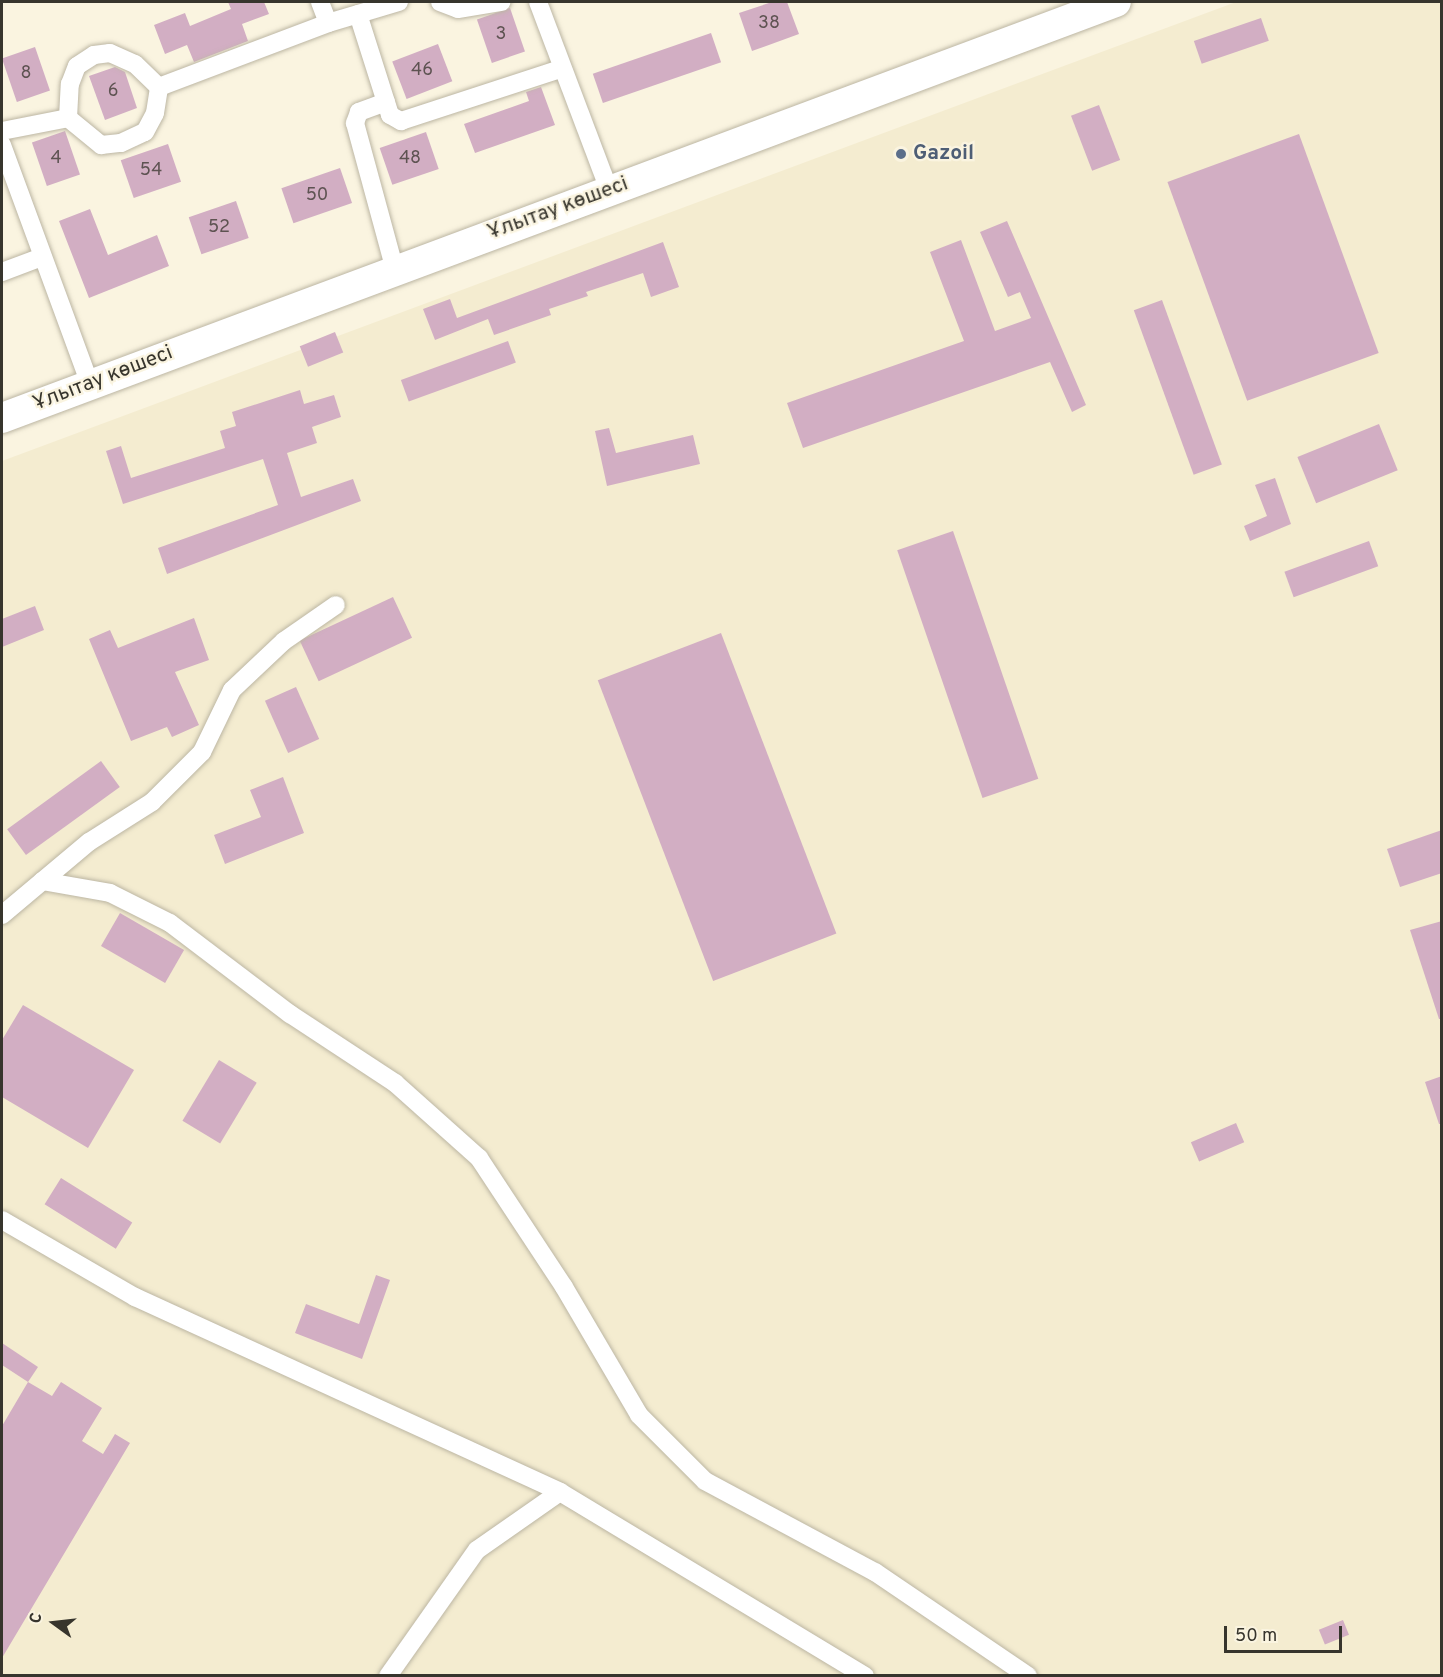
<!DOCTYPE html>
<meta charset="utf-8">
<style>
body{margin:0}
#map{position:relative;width:1443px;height:1677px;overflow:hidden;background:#faf4e0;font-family:Overpass,sans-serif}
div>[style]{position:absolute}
.built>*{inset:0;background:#f4ecd0}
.building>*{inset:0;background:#d2aec3;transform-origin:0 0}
.roads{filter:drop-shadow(0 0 2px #bcb6a3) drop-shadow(0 0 2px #bcb6a3)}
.minor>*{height:18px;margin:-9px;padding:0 9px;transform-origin:9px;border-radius:9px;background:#fff}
.primary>*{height:30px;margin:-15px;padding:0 15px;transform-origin:15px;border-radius:15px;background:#fff}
.dots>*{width:16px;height:16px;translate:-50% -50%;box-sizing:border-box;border:3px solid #faf4e0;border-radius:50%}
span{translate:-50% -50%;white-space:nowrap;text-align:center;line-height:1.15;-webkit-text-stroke:4.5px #faf4e0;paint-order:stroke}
.number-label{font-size:18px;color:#5e5352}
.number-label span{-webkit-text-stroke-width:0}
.service-label{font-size:21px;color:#4e5e75;font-weight:700}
.left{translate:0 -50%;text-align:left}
.street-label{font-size:21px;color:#37352d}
.frame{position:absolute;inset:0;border:3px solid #37352d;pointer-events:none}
.north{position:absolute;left:24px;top:1593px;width:60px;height:60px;-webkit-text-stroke:4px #faf4e0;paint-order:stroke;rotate:285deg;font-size:16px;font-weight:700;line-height:24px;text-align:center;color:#37352d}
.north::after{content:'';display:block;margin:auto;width:21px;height:27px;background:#37352d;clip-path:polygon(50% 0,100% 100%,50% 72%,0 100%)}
.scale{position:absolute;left:1224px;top:1626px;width:118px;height:27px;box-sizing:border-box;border:3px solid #37352d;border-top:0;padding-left:8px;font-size:18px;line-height:21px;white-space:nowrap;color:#37352d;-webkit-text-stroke:4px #faf4e0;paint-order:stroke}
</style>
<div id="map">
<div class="built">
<i style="clip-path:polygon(1236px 2px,1441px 2px,1441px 1675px,2px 1676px,2px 461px)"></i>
</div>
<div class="building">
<i style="clip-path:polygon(228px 2px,264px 2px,269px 14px,242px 24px,248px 41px,194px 62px,187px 45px,165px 54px,154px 25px,185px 13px,190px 26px,231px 9px)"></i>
<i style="clip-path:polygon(772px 2px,787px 2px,799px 34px,752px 51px,739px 13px)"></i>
<i style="left:510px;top:8px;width:46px;height:35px;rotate:71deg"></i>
<i style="left:1261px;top:18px;width:24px;height:71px;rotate:71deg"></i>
<i style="left:711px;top:33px;width:31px;height:125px;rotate:71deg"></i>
<i style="left:438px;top:44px;width:40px;height:49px;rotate:69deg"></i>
<i style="left:35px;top:47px;width:46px;height:35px;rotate:71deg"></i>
<i style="clip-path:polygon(115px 67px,125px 72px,137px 108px,105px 120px,89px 76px)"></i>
<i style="clip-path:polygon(541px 87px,555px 125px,475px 153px,464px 124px,529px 101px,526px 92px)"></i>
<i style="left:1099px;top:105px;width:59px;height:30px;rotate:69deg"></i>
<i style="left:65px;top:131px;width:46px;height:35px;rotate:71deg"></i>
<i style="left:426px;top:132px;width:39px;height:49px;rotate:71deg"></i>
<i style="left:1299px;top:134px;width:233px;height:140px;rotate:70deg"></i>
<i style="left:168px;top:144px;width:40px;height:50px;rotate:71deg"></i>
<i style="left:340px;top:168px;width:37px;height:62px;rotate:71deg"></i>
<i style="left:236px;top:201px;width:39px;height:50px;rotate:71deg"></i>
<i style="clip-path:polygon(90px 209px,108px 255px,157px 235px,169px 266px,89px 298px,59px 221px)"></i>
<i style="clip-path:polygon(1007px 221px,1086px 405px,1072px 412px,1050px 362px,803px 448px,787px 403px,964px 341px,930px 252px,961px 240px,995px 331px,1031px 318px,1020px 292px,1008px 297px,980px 232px)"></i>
<i style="clip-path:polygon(663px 242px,679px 287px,651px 297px,643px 273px,586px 292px,588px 296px,549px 309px,551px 315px,494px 335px,488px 319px,435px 340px,423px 309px,450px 299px,457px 318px)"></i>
<i style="left:1162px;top:300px;width:175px;height:30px;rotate:70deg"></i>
<i style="left:335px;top:332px;width:22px;height:38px;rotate:68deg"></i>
<i style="left:508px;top:341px;width:23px;height:114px;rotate:70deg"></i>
<i style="clip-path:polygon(300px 390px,304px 404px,334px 395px,341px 417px,312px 427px,317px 443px,287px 453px,301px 497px,353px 479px,361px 501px,167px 574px,158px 548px,278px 505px,263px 459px,123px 504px,106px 451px,121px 446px,131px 478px,225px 448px,220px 431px,236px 426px,232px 412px)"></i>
<i style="left:1379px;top:424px;width:50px;height:88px;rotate:68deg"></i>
<i style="clip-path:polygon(609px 428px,616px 453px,693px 435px,700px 464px,607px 486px,595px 431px)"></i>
<i style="clip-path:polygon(1275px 478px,1291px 524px,1250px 541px,1244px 526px,1267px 516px,1255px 485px)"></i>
<i style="left:953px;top:531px;width:262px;height:59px;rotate:71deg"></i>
<i style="left:1369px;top:541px;width:27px;height:90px;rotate:70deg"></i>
<i style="left:393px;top:597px;width:45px;height:103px;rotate:65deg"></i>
<i style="clip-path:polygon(35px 606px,44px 630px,2px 647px,2px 619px)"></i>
<i style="clip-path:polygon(194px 618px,209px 660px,175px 672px,199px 725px,172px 737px,167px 727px,131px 741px,89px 639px,110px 630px,118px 648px)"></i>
<i style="left:721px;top:633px;width:322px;height:132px;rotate:69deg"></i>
<i style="left:296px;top:687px;width:57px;height:34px;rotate:66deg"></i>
<i style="left:101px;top:761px;width:32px;height:116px;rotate:54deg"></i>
<i style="clip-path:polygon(283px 777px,304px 833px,225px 864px,214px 835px,261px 817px,250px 790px)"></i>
<i style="clip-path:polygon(1442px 830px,1442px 873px,1400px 887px,1387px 849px)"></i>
<i style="left:120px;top:913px;width:74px;height:38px;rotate:30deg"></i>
<i style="clip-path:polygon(1442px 921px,1442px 1019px,1439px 1019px,1410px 930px)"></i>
<i style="clip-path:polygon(23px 1005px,134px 1070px,88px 1148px,2px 1097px,2px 1040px)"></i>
<i style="left:219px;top:1060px;width:44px;height:71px;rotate:31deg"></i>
<i style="clip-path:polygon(1442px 1076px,1442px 1124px,1439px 1124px,1425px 1082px)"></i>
<i style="left:1236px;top:1123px;width:21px;height:49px;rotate:67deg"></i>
<i style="left:61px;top:1178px;width:84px;height:31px;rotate:32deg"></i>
<i style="clip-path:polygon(376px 1275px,390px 1280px,362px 1359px,295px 1333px,306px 1304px,359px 1324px)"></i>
<i style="clip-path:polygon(2px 1343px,38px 1367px,28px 1382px,2px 1365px)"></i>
<i style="clip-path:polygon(28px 1382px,52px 1396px,61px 1382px,102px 1408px,82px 1441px,103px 1454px,115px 1434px,130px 1443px,2px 1658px,2px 1426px)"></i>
<i style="left:1343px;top:1620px;width:16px;height:26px;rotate:68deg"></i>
</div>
<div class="roads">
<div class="minor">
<i style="left:320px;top:2px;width:22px;rotate:69deg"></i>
<i style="left:440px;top:2px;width:19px;rotate:21deg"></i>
<i style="left:458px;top:9px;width:44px;rotate:-9.2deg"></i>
<i style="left:538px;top:2px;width:201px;rotate:69.3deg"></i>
<i style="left:358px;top:14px;width:106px;rotate:72.4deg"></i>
<i style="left:390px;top:115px;width:13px;rotate:29deg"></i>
<i style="left:401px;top:121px;width:170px;rotate:-18.1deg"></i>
<i style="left:386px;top:102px;width:29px;rotate:160deg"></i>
<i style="left:359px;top:112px;width:12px;rotate:110deg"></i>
<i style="left:355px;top:123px;width:152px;rotate:74.8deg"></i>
<i style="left:68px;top:118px;width:34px;rotate:-87deg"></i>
<i style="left:70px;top:84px;width:19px;rotate:-69deg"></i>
<i style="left:77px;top:66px;width:20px;rotate:-33deg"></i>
<i style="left:94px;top:55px;width:16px;rotate:-7deg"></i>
<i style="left:110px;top:53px;width:27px;rotate:24deg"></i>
<i style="left:135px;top:64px;width:33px;rotate:44deg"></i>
<i style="left:2px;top:131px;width:67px;rotate:-11.1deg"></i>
<i style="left:68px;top:118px;width:43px;rotate:39.3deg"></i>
<i style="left:101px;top:145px;width:20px;rotate:-6deg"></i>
<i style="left:121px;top:143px;width:26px;rotate:-25deg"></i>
<i style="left:145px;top:132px;width:21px;rotate:-62deg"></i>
<i style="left:155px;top:113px;width:26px;rotate:-81deg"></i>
<i style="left:159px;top:87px;width:181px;rotate:-20.7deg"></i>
<i style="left:328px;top:23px;width:74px;rotate:-16.5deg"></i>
<i style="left:2px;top:145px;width:255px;rotate:69.8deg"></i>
<i style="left:2px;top:272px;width:43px;rotate:-20.6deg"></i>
<i style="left:42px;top:881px;width:69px;rotate:10deg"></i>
<i style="left:110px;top:893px;width:67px;rotate:26.6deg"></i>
<i style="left:170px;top:923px;width:151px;rotate:37.2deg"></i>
<i style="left:290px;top:1014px;width:126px;rotate:33.3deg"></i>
<i style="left:395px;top:1083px;width:113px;rotate:41.8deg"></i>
<i style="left:479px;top:1158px;width:154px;rotate:56.6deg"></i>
<i style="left:564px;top:1287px;width:148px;rotate:59.6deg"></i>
<i style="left:639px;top:1415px;width:93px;rotate:45deg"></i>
<i style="left:705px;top:1481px;width:193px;rotate:28.2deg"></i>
<i style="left:875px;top:1572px;width:185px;rotate:34.2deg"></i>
<i style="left:2px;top:915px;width:114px;rotate:-40deg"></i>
<i style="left:89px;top:842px;width:75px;rotate:-32.4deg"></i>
<i style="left:152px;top:802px;width:71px;rotate:-45deg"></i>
<i style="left:202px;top:752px;width:69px;rotate:-64.2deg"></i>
<i style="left:232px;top:690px;width:71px;rotate:-43.3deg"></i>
<i style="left:284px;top:641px;width:63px;rotate:-34.7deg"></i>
<i style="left:2px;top:1220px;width:154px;rotate:30.1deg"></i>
<i style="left:135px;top:1297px;width:468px;rotate:24.6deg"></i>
<i style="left:388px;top:1676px;width:154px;rotate:-54.8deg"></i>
<i style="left:477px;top:1550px;width:101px;rotate:-34.9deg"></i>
<i style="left:560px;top:1492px;width:356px;rotate:31.1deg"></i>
</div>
<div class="primary">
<i style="left:2px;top:418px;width:1189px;rotate:-20.48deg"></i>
</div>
</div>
<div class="dots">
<i style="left:901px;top:154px;background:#5c6f8a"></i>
</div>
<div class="number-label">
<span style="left:769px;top:24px">38</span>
<span style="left:501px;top:35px">3</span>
<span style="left:422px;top:71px">46</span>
<span style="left:26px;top:74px">8</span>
<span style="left:113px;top:92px">6</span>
<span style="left:56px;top:159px">4</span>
<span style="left:410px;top:159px">48</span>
<span style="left:151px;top:171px">54</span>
<span style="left:317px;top:196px">50</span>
<span style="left:219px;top:228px">52</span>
</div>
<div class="service-label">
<span class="left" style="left:913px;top:154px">Gazoil</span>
</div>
<div class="street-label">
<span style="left:558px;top:209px;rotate:-20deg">Ұлытау көшесі</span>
<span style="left:103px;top:379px;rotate:-21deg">Ұлытау көшесі</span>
</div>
<div class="frame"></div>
<div class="north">С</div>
<div class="scale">50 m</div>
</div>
